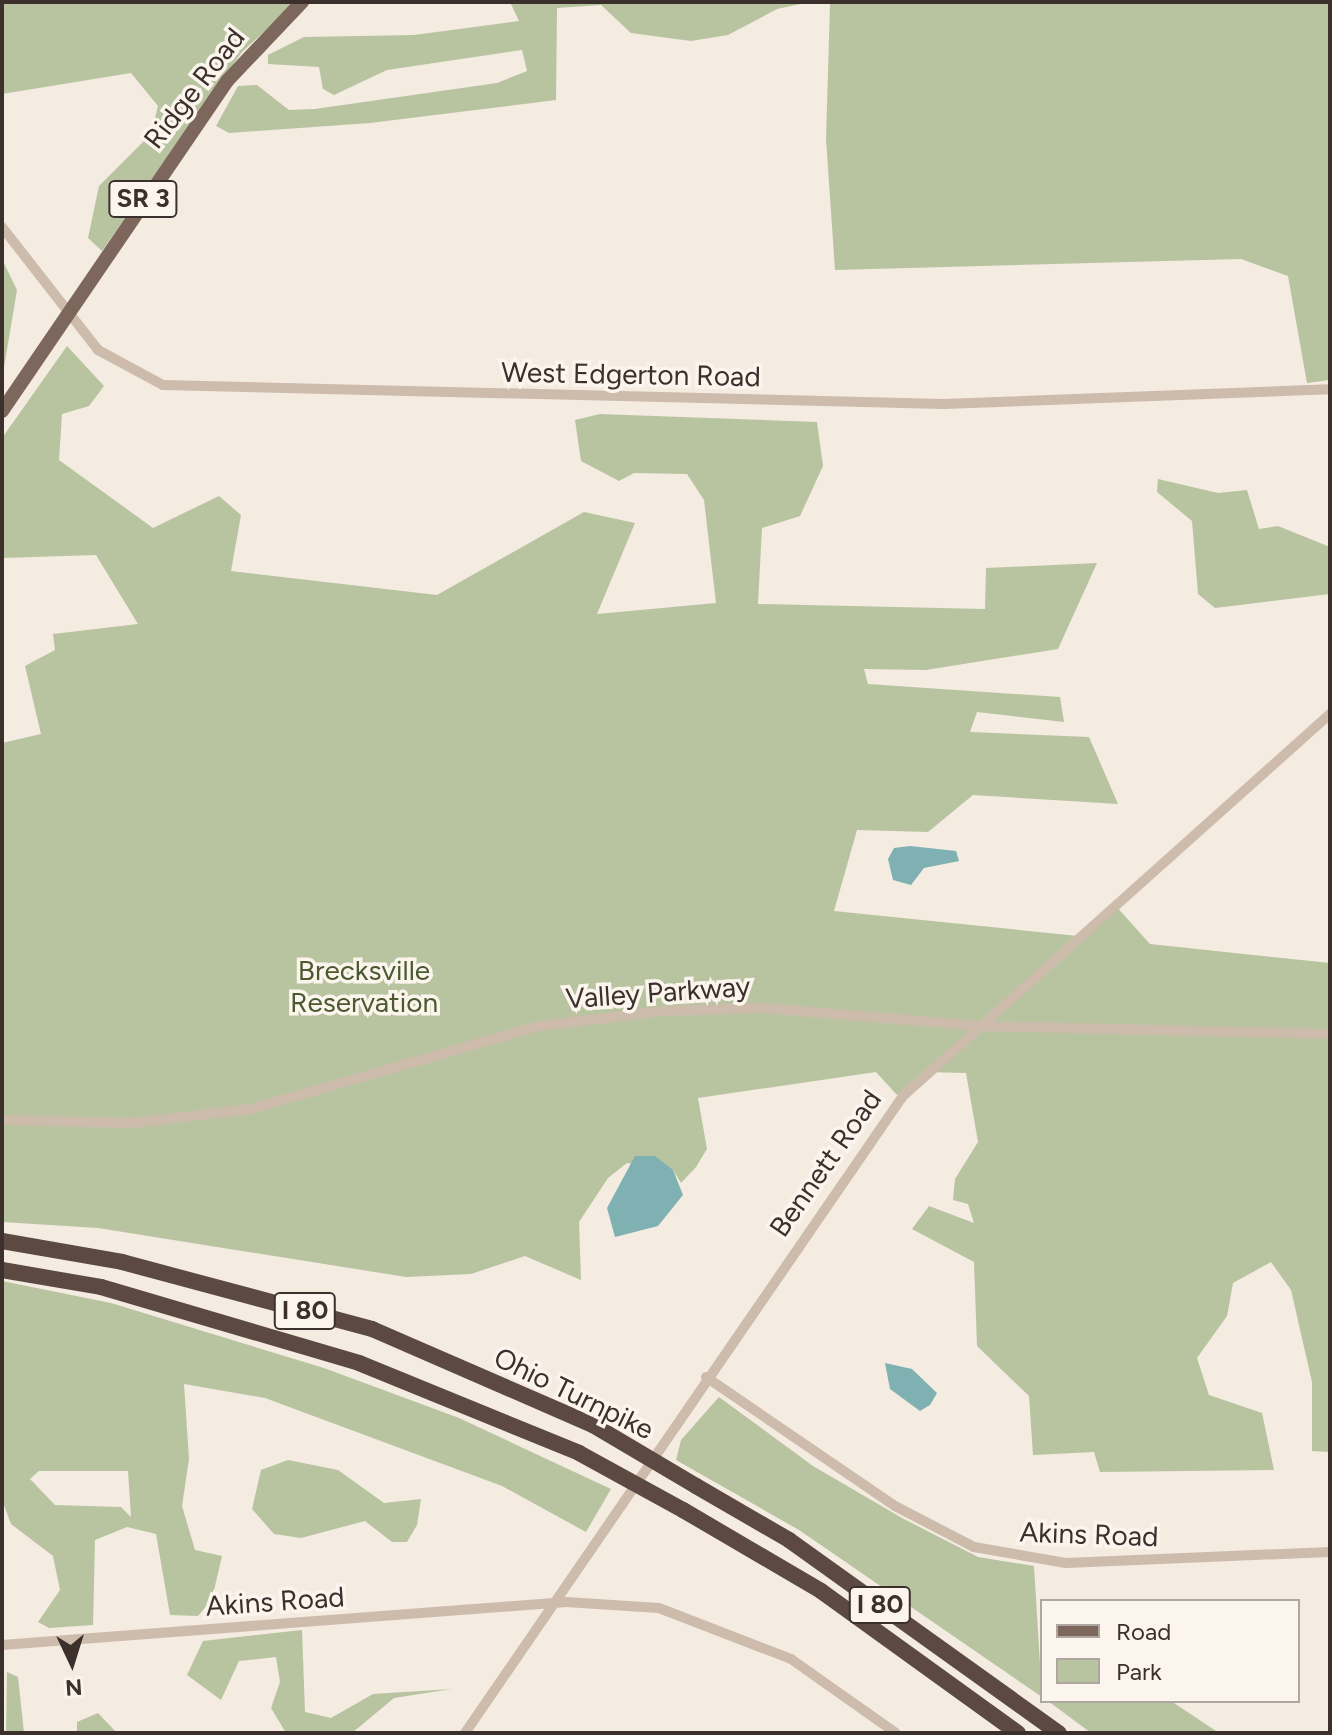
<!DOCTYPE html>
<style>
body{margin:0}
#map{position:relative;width:1332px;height:1735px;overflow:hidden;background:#f4ebe1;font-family:Figtree,sans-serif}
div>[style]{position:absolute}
.green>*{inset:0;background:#b8c4a0}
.water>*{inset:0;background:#7fb0b2}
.minor>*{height:10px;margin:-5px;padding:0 5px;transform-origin:5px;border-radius:5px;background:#cdbbac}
.major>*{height:14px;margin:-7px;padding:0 7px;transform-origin:7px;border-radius:7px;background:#7d675c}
.highway>*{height:16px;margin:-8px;padding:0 8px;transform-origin:8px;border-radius:8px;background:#5c4a42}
.highway-bridge>*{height:16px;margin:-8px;padding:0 8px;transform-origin:8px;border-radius:8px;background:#5c4a42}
span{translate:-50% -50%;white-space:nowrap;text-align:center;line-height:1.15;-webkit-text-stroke:7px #fbf5ee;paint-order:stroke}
.shield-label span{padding:2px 6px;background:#fbf5ee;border:2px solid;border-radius:6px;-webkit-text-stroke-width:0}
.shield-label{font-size:26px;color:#3b302b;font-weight:700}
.street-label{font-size:28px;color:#3b302b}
.park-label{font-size:28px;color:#4a5a2e}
.frame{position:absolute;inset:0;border:4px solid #3b302b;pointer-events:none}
.legend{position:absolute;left:1040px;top:1599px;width:260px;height:104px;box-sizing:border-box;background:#fbf5ee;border:2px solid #aea6a0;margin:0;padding:10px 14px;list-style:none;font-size:24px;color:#3b302b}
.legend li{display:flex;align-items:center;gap:16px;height:40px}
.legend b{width:40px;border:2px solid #aea6a0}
.north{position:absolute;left:32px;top:1623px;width:80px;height:80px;-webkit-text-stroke:6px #fbf5ee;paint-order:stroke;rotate:176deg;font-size:22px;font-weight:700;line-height:32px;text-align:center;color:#3b302b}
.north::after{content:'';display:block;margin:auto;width:28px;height:36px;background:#3b302b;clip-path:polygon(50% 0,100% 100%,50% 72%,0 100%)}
</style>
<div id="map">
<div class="green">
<i style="clip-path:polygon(2px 2px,296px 2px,242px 52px,102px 251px,88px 238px,99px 186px,151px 134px,158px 106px,131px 73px,2px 94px)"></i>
<i style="clip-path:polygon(510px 2px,810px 2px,777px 9px,728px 35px,691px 41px,631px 33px,601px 5px,557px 8px,556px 100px,370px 123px,229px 133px,216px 126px,238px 86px,257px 85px,289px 110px,315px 109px,497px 83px,527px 71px,522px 50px,387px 70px,334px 95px,323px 89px,319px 67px,268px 64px,268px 55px,304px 37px,414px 35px,519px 21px)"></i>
<i style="clip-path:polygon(822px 2px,1330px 2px,1330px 380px,1307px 383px,1288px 276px,1241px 259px,835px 270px,826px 139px,830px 4px)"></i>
<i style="clip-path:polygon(2px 259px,17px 290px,2px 379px)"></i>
<i style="clip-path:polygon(67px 346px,104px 386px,89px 406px,62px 414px,59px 460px,153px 528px,219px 496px,241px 515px,231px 571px,437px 595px,584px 512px,635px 523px,597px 614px,716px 603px,704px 500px,687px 474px,634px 473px,619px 481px,581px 461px,575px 420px,600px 414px,817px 422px,823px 466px,800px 516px,762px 528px,758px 604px,985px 609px,986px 568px,1097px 563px,1058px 649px,926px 670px,864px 669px,868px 684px,1060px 697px,1064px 722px,977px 712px,970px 732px,1089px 737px,1118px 804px,973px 795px,928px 832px,857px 830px,834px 911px,1078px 936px,1114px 904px,1150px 944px,1330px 963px,1330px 1452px,1312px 1451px,1312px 1382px,1291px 1290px,1271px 1262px,1233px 1283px,1227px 1316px,1197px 1358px,1209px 1395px,1262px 1413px,1274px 1470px,1100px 1472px,1094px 1452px,1033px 1455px,1029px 1396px,977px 1346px,974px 1262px,912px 1229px,929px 1206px,974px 1223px,968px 1204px,953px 1200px,955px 1179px,978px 1142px,966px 1073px,923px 1072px,897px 1095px,876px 1072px,698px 1098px,707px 1149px,696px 1167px,681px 1183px,673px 1170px,627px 1163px,608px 1178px,579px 1222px,581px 1280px,525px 1256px,471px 1274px,406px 1277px,98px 1228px,2px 1222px,2px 743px,41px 734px,25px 666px,55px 650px,53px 634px,138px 624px,96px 555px,2px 558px,2px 438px)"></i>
<i style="clip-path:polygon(1158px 479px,1218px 493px,1247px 490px,1259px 529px,1278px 526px,1330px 547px,1330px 594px,1215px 608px,1198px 594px,1192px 521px,1157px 492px)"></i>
<i style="clip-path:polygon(evenodd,2px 1281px,111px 1303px,324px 1368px,459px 1418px,611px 1489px,586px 1532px,502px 1486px,265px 1398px,184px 1384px,189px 1459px,182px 1506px,195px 1550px,222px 1556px,212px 1599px,198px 1616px,170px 1615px,156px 1534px,127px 1527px,95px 1540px,93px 1625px,49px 1628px,38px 1622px,60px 1590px,53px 1556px,11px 1524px,2px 1500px,2px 1281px,39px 1471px,128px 1471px,131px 1517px,121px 1507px,55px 1505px,30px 1479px,39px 1471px)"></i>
<i style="clip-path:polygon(719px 1397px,813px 1466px,902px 1518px,978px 1557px,1034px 1566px,1042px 1697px,799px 1530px,676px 1460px,681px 1440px)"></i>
<i style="clip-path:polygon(288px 1460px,338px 1470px,384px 1503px,421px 1499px,417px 1525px,407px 1542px,392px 1542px,365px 1521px,301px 1538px,274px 1534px,252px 1509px,261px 1470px)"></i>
<i style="clip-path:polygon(302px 1630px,305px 1712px,331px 1718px,373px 1694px,452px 1689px,394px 1698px,352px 1733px,286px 1733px,271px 1708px,280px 1682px,276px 1657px,239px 1661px,221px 1700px,187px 1675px,203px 1641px)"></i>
<i style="clip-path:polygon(7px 1672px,18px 1677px,24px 1733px,6px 1733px)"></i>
<i style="clip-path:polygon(1048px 1701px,1171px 1701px,1219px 1733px,1091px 1733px)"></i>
<i style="clip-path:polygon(98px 1713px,117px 1733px,77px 1733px,77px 1722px)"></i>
</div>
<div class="water">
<i style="clip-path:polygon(910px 846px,956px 851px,959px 861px,924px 868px,911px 885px,893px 880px,888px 859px,894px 848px)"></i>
<i style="clip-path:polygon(635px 1156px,655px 1156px,673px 1170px,683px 1195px,658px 1226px,615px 1237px,607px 1208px)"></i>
<i style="clip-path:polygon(885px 1363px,912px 1369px,937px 1393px,930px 1405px,920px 1411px,890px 1389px)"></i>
</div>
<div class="minor">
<i style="left:2px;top:227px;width:156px;rotate:52deg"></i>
<i style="left:98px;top:350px;width:74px;rotate:28.3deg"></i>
<i style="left:163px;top:385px;width:781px;rotate:1.39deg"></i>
<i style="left:944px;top:404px;width:386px;rotate:-2.2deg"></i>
<i style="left:2px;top:1120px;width:130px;rotate:1.3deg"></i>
<i style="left:132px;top:1123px;width:120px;rotate:-6.7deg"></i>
<i style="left:251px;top:1109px;width:300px;rotate:-16.1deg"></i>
<i style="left:539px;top:1026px;width:126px;rotate:-6.8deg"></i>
<i style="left:664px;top:1011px;width:98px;rotate:-1.8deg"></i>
<i style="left:762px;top:1008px;width:218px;rotate:4.7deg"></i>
<i style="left:979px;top:1026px;width:351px;rotate:1.3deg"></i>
<i style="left:706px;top:1377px;width:229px;rotate:34.3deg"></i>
<i style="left:895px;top:1506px;width:89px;rotate:27.4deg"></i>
<i style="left:974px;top:1547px;width:93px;rotate:9.9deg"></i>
<i style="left:1066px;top:1563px;width:264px;rotate:-2.4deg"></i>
<i style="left:2px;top:1645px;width:566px;rotate:-4.36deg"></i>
<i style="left:566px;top:1602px;width:93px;rotate:3.7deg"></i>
<i style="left:659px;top:1608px;width:142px;rotate:21.1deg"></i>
<i style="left:791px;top:1659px;width:128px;rotate:35.2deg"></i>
<i style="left:465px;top:1733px;width:773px;rotate:-55.49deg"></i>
<i style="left:903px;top:1096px;width:573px;rotate:-41.82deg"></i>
</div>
<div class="major">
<i style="left:2px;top:411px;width:399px;rotate:-55.7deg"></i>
<i style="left:227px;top:81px;width:109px;rotate:-46.5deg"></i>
</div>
<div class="highway">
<i style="left:2px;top:1241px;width:122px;rotate:9.9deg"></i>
<i style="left:122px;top:1262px;width:259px;rotate:15deg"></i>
<i style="left:372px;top:1329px;width:241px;rotate:23.5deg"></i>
<i style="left:2px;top:1270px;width:100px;rotate:9.7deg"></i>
<i style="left:101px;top:1287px;width:269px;rotate:16.4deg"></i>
<i style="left:359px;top:1363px;width:238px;rotate:22.2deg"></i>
<i style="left:696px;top:1486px;width:108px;rotate:30.1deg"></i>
<i style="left:789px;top:1540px;width:332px;rotate:35.6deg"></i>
<i style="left:683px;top:1510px;width:160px;rotate:30.4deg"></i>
<i style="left:821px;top:1591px;width:243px;rotate:35.8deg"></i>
</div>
<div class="highway-bridge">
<i style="left:593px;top:1425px;width:120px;rotate:30.6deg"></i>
<i style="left:579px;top:1453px;width:119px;rotate:28.7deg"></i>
</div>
<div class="shield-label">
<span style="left:143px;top:199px">SR 3</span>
<span style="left:305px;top:1311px">I 80</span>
<span style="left:880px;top:1605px">I 80</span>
</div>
<div class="street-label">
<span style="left:194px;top:88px;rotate:-52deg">Ridge Road</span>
<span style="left:631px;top:374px;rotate:1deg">West Edgerton Road</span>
<span style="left:658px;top:992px;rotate:-4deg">Valley Parkway</span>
<span style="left:825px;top:1163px;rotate:-55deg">Bennett Road</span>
<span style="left:574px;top:1393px;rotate:26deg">Ohio Turnpike</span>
<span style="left:1089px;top:1534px;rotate:2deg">Akins Road</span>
<span style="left:275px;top:1601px;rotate:-4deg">Akins Road</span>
</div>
<div class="park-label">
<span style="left:364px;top:986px">Brecksville<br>Reservation</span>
</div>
<div class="frame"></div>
<ul class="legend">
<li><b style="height:10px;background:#7d675c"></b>Road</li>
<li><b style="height:22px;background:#b8c4a0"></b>Park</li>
</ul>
<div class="north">N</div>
</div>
